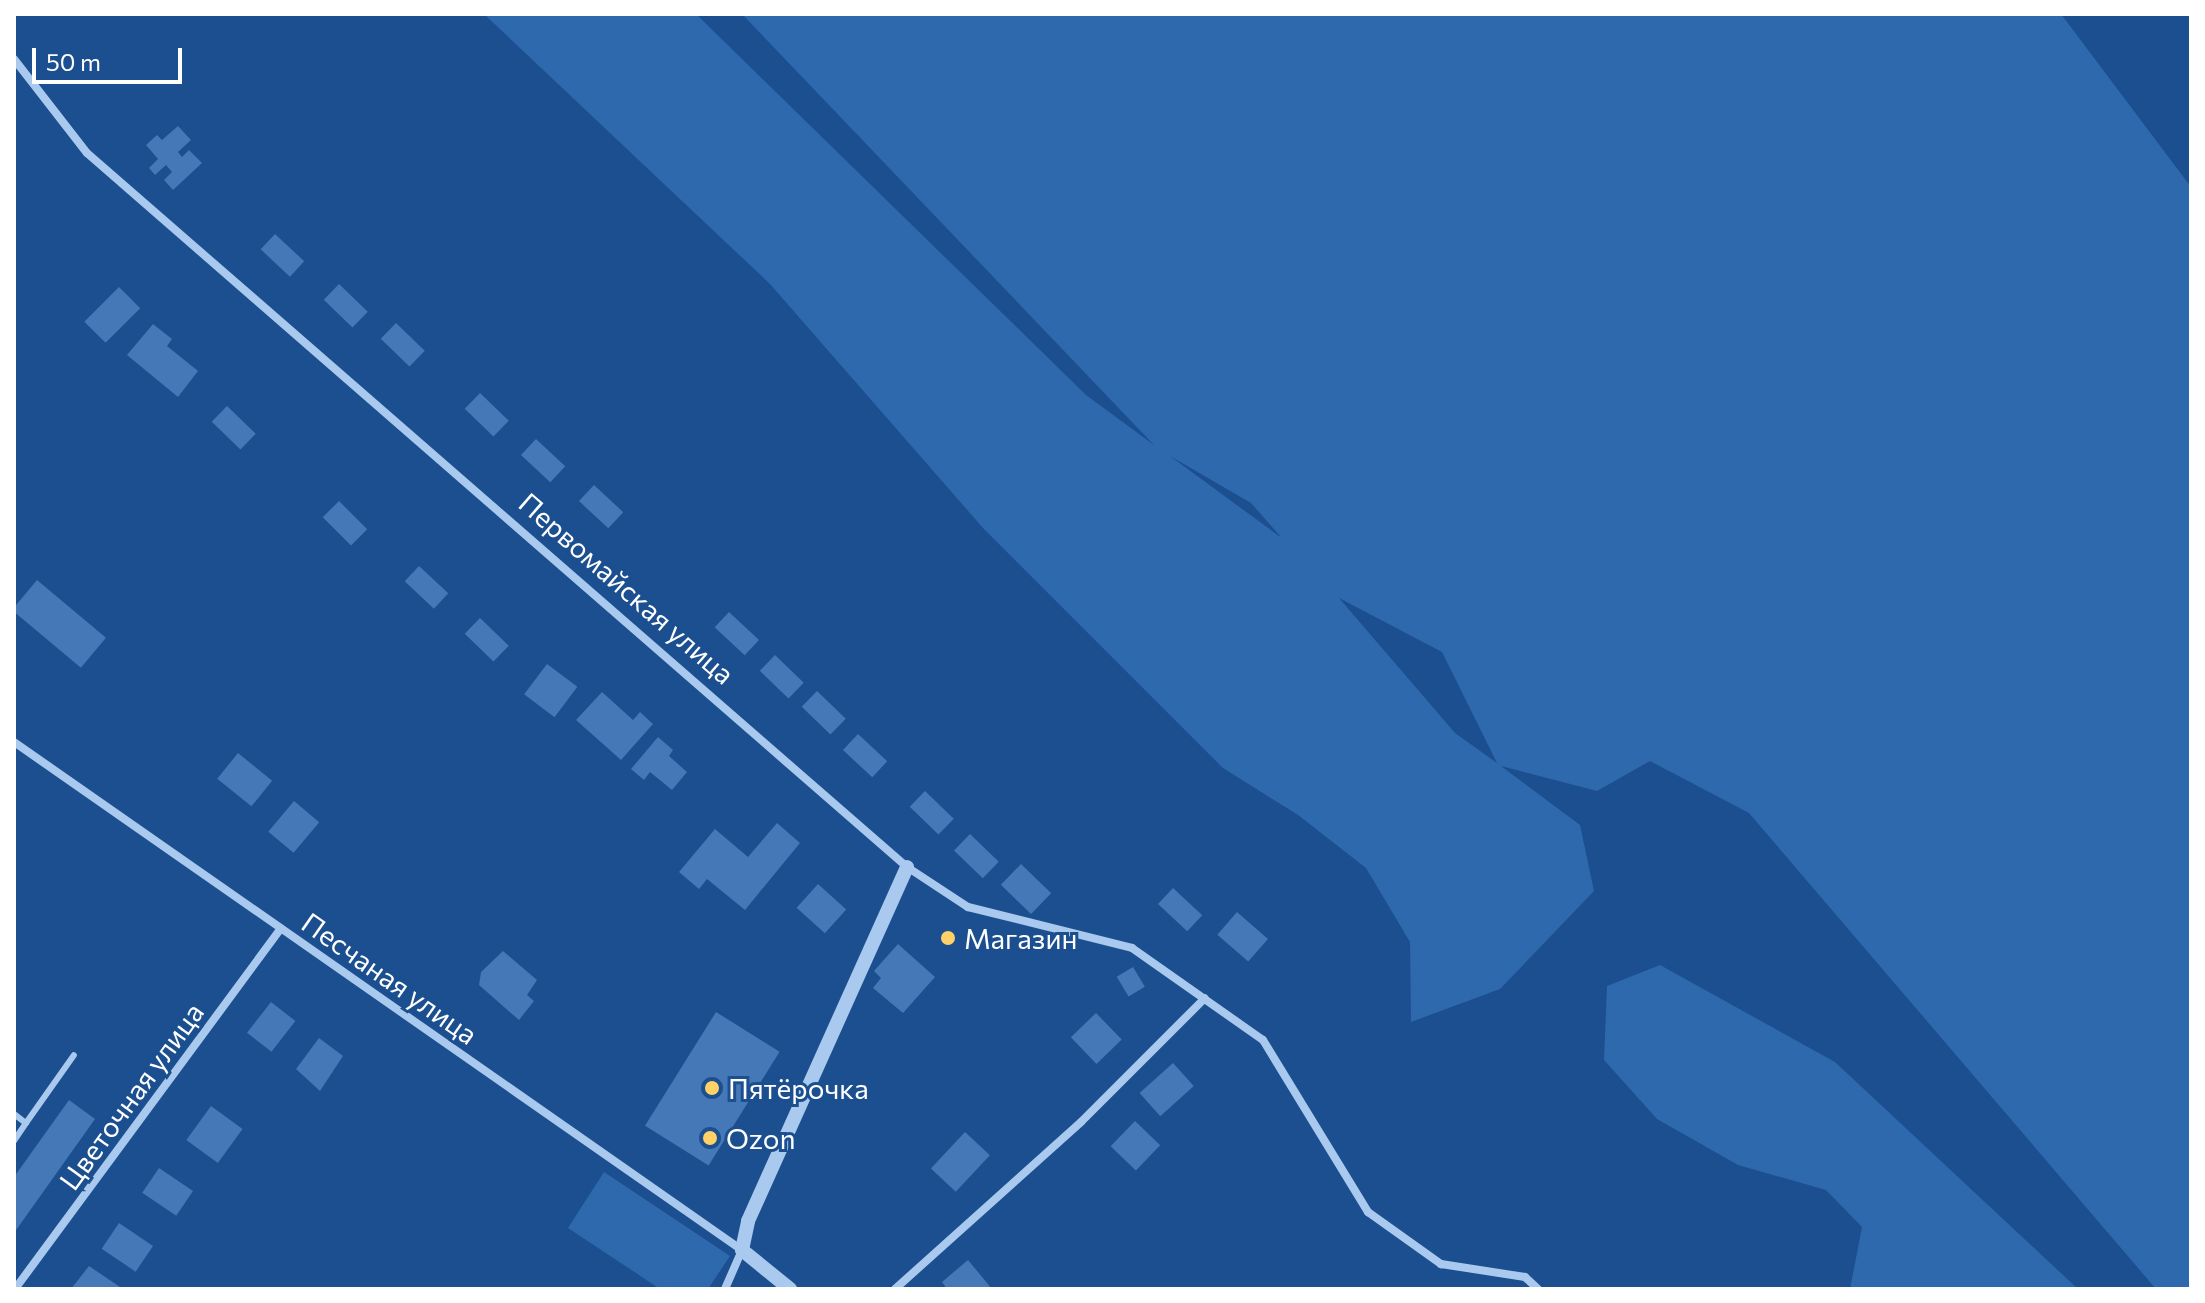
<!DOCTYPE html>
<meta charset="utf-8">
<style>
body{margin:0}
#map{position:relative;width:2205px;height:1303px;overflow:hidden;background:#1b4f8f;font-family:Commissioner,sans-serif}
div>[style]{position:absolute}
.green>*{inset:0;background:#2e69ad}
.building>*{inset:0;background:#4478b7;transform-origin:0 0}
.service>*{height:6px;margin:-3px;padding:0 3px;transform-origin:3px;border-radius:3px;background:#a9c9ee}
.minor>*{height:8px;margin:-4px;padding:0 4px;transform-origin:4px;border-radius:4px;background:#a9c9ee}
.tertiary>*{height:14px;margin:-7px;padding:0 7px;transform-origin:7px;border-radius:7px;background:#a9c9ee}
.dots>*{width:22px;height:22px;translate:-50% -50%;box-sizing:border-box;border:4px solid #1b4f8f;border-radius:50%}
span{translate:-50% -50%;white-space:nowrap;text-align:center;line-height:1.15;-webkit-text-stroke:6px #1b4f8f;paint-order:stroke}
.street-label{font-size:28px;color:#fff}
.poi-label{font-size:28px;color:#fff}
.left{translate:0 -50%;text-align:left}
.frame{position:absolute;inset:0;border:16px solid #fff;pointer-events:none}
.scale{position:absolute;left:32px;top:48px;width:150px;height:36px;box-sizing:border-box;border:4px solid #fff;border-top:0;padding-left:10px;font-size:24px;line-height:28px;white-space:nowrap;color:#fff;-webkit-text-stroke:6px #1b4f8f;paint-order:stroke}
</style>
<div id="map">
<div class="green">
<i style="clip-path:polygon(evenodd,484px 14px,696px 14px,1086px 395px,1154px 445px,742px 14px,2061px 14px,2191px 187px,2191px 1289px,2156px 1289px,1749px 813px,1650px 761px,1597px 791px,1501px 766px,1580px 825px,1594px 891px,1500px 989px,1411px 1022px,1410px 942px,1366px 868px,1298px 815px,1223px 768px,983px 528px,770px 284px,484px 14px,1170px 456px,1251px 503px,1280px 536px,1279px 536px,1170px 456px,484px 14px,1339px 598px,1442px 652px,1497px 763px,1455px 733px,1339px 598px)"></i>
<i style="clip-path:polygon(1660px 965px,1835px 1062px,2078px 1289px,1850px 1289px,1862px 1227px,1826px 1190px,1738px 1165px,1657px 1119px,1604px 1060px,1607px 986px)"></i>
<i style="clip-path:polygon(604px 1172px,730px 1256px,708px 1289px,660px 1289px,568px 1228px)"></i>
</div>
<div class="building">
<i style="clip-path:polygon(178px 126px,191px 140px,178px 152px,182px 157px,189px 150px,202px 163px,173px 190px,164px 180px,172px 172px,166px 165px,155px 175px,149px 168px,158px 159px,146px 145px,157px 135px,162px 140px)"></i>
<i style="left:275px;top:234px;width:40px;height:21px;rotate:43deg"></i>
<i style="left:339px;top:284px;width:40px;height:22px;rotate:44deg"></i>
<i style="left:119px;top:287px;width:30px;height:49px;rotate:45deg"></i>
<i style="left:396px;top:323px;width:40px;height:22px;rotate:44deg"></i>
<i style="clip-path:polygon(153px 324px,172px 339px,167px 346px,198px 371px,178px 397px,127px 355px)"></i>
<i style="left:480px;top:393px;width:40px;height:22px;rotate:44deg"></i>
<i style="left:227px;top:406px;width:40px;height:22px;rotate:44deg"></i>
<i style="left:536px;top:439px;width:40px;height:22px;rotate:43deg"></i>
<i style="left:594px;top:485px;width:40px;height:22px;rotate:43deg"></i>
<i style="left:339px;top:501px;width:40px;height:23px;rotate:45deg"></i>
<i style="left:419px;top:566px;width:40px;height:21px;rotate:43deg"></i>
<i style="left:37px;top:580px;width:90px;height:39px;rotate:40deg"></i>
<i style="left:729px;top:612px;width:41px;height:21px;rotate:43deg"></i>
<i style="left:480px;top:618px;width:40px;height:22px;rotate:44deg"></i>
<i style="left:775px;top:655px;width:40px;height:22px;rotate:44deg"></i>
<i style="left:547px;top:664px;width:38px;height:38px;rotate:37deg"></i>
<i style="left:817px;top:691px;width:40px;height:22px;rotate:44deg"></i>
<i style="clip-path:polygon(602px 692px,633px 720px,640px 712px,653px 724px,621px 760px,576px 720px)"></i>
<i style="left:858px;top:734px;width:40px;height:22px;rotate:43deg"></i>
<i style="clip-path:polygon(658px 737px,673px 750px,669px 756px,687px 772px,672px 790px,650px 772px,644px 780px,631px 769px)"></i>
<i style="left:238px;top:753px;width:44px;height:33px;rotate:39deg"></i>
<i style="left:925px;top:791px;width:40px;height:22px;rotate:44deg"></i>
<i style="left:294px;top:801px;width:33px;height:40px;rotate:40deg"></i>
<i style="clip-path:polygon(777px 823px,800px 843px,745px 910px,707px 879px,699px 889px,679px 872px,715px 829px,748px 857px)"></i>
<i style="left:970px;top:834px;width:40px;height:23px;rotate:44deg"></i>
<i style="left:1021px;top:864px;width:42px;height:29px;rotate:44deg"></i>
<i style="left:818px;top:884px;width:38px;height:32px;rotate:42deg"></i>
<i style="left:1173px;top:888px;width:40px;height:22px;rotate:43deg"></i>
<i style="left:1237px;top:912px;width:41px;height:30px;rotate:41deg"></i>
<i style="clip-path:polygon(898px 944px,935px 977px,903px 1013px,873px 988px,881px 978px,874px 971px)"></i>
<i style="clip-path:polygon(503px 951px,537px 980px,527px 995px,534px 1001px,519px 1020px,479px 985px,481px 972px)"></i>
<i style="left:1133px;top:967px;width:23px;height:19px;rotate:59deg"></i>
<i style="left:271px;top:1002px;width:31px;height:39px;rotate:38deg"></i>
<i style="left:716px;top:1012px;width:75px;height:134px;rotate:32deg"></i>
<i style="left:1096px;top:1013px;width:37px;height:35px;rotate:46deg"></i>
<i style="clip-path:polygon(319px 1038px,343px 1056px,320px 1091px,296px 1069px)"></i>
<i style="left:1173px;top:1063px;width:31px;height:45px;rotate:48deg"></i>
<i style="clip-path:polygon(69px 1100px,95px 1119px,14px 1233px,14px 1177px)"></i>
<i style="left:211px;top:1106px;width:39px;height:42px;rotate:36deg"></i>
<i style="left:1135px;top:1121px;width:35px;height:35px;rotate:44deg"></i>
<i style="left:965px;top:1132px;width:34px;height:50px;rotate:43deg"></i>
<i style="left:159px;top:1168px;width:41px;height:30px;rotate:34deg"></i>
<i style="left:119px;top:1223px;width:41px;height:31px;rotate:34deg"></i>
<i style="clip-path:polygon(968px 1260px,992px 1289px,947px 1289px,942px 1282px)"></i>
<i style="clip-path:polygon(89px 1266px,123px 1289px,71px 1289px)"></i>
</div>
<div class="service">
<i style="left:14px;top:1114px;width:15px;rotate:37deg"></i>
<i style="left:26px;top:1123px;width:22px;rotate:124deg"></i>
<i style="left:26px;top:1123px;width:83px;rotate:-54.8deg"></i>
</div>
<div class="minor">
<i style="left:14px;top:59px;width:119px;rotate:52.2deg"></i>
<i style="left:87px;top:153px;width:1087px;rotate:41.05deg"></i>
<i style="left:907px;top:867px;width:73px;rotate:33.3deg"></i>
<i style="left:968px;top:907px;width:169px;rotate:14deg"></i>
<i style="left:1132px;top:948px;width:160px;rotate:35.1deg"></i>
<i style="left:1263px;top:1040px;width:202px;rotate:58.6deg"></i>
<i style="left:1368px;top:1212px;width:90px;rotate:35.5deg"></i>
<i style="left:1441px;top:1264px;width:85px;rotate:8.8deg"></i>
<i style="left:1525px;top:1277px;width:18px;rotate:43deg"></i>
<i style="left:14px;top:742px;width:888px;rotate:34.91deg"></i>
<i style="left:742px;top:1250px;width:43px;rotate:113.6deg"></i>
<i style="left:15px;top:1289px;width:448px;rotate:-53.6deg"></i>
<i style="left:895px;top:1289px;width:250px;rotate:-41.9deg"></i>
<i style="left:1081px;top:1122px;width:175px;rotate:-45deg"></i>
</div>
<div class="tertiary">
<i style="left:790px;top:1289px;width:62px;rotate:-140.9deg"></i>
<i style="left:742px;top:1250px;width:30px;rotate:-78deg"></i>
<i style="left:748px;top:1221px;width:388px;rotate:-65.8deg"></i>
</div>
<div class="dots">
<i style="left:948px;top:938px;background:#ffd166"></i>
<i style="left:712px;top:1088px;background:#ffd166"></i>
<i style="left:710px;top:1138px;background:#ffd166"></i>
</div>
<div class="street-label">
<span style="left:627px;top:588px;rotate:41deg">Первомайская улица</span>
<span style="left:390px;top:978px;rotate:35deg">Песчаная улица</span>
<span style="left:131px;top:1096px;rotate:-54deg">Цветочная улица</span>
</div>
<div class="poi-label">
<span class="left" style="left:964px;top:938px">Магазин</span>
<span class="left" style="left:728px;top:1088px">Пятёрочка</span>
<span class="left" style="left:726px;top:1138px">Ozon</span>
</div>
<div class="frame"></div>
<div class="scale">50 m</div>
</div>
